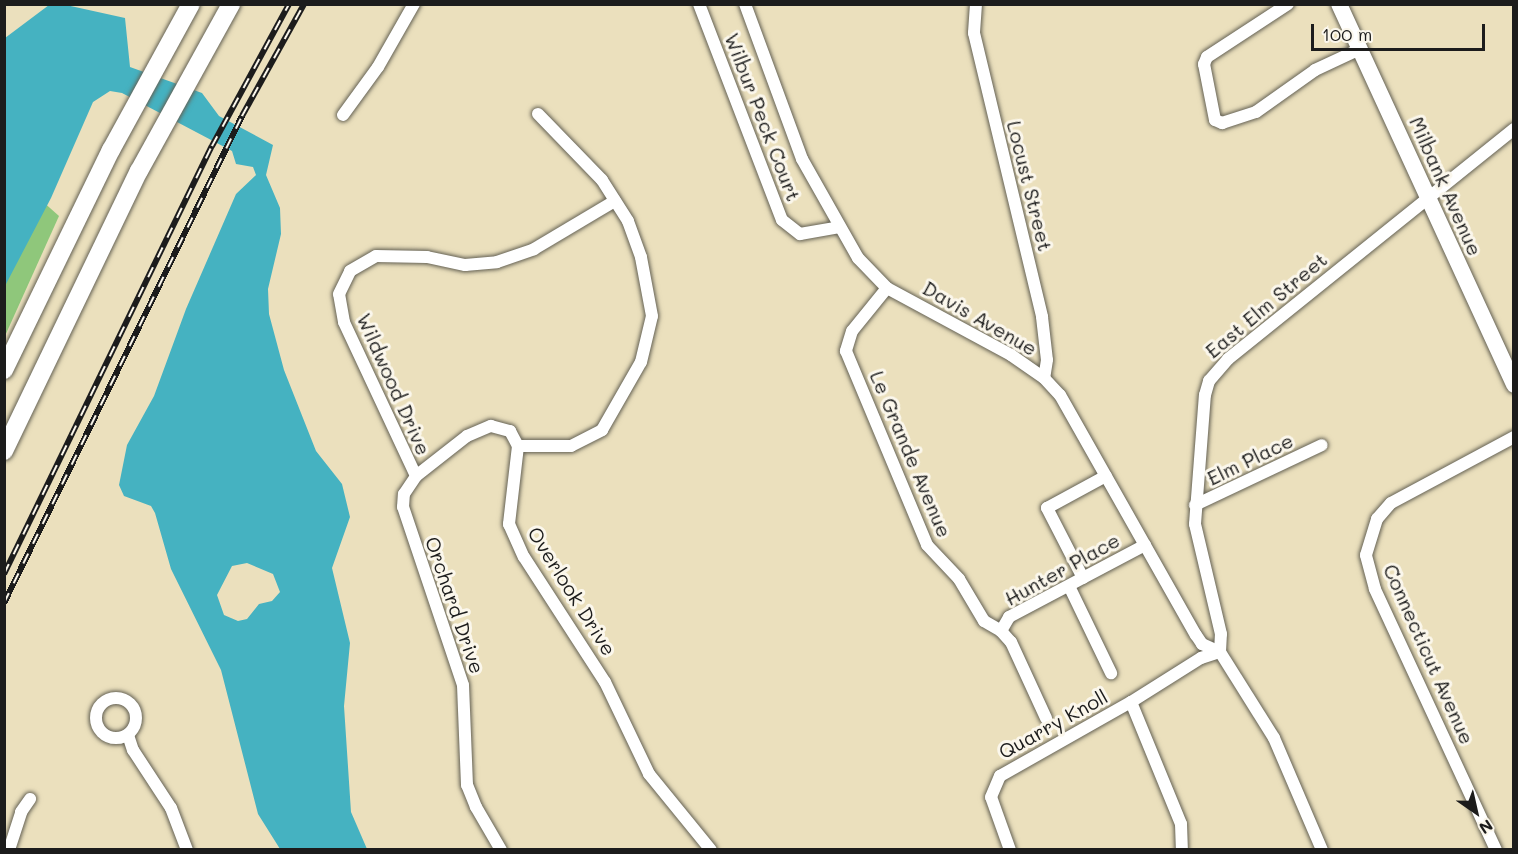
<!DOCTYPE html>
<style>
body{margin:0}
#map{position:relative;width:1518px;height:854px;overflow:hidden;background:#ebe0bd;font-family:Mali,sans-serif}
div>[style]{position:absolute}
.green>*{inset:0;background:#8fc77b}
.water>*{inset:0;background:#45b2c1}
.roads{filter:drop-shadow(0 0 2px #646154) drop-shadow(0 0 2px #646154)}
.minor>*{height:12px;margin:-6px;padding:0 6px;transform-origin:6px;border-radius:6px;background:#fff}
.minor>.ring{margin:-6px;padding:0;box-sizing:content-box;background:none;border:12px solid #fff;border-radius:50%}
.major>*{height:16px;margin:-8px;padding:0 8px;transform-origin:8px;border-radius:8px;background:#fff}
.highway>*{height:18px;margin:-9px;padding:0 9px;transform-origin:9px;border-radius:9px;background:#fff}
.rail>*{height:6px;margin-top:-3px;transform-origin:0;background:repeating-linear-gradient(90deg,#fbf7ec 0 11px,#1c1c1c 0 22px);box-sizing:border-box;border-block:2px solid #1c1c1c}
span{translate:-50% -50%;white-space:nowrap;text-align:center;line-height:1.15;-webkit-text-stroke:6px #fbf7ec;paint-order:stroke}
.street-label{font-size:20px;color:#1c1c1c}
.frame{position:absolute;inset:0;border:6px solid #1c1c1c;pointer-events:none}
.north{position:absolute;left:1446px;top:782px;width:60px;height:60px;-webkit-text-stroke:4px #fbf7ec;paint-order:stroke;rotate:146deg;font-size:16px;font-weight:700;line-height:24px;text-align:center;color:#1c1c1c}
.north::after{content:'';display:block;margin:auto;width:21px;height:27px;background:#1c1c1c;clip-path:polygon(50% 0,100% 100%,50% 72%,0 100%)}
.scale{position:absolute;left:1311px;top:24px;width:174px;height:27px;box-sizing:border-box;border:3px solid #1c1c1c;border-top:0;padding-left:8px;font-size:18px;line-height:21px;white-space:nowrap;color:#1c1c1c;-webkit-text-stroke:4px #fbf7ec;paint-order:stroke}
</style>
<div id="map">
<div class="green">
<i style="clip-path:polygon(5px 168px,59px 216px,5px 336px)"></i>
</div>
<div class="water">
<i style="clip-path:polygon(evenodd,49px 5px,66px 5px,125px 18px,130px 67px,202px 93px,219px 116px,273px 145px,266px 175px,280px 208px,281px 234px,268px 289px,269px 314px,284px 370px,316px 451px,342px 484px,350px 517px,332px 568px,350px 643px,344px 706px,351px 812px,367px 849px,280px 849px,258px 814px,221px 670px,171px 569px,155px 513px,151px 506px,124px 496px,119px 485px,127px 445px,154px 396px,186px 309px,236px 194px,256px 175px,253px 167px,236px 164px,232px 151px,122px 93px,110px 91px,93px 102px,51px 198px,5px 286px,5px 38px,49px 5px,247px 563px,273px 574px,280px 592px,272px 601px,259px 604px,247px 619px,238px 621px,224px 615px,217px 595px,232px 566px,247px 563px)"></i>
</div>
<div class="roads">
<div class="minor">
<i style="left:699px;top:4px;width:231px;rotate:69deg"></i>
<i style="left:782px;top:220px;width:23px;rotate:38deg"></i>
<i style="left:800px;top:234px;width:40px;rotate:-10deg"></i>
<i style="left:745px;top:4px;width:165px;rotate:69.8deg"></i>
<i style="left:802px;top:159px;width:114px;rotate:60.5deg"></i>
<i style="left:858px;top:258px;width:42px;rotate:46deg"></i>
<i style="left:887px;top:288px;width:141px;rotate:28.4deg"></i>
<i style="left:1011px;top:355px;width:40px;rotate:34.9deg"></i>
<i style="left:1044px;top:378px;width:23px;rotate:47deg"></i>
<i style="left:1060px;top:395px;width:276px;rotate:60.5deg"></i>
<i style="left:1196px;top:635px;width:11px;rotate:56deg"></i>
<i style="left:1202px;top:644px;width:20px;rotate:24deg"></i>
<i style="left:976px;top:4px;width:29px;rotate:94deg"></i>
<i style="left:974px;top:33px;width:292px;rotate:76.5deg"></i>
<i style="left:1042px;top:317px;width:43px;rotate:83.4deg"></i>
<i style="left:1047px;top:360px;width:18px;rotate:99deg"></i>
<i style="left:1288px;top:4px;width:97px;rotate:146.8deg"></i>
<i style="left:1207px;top:57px;width:8px;rotate:113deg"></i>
<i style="left:1204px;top:64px;width:57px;rotate:78.9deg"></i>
<i style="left:1215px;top:120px;width:8px;rotate:23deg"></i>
<i style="left:1222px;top:123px;width:36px;rotate:-18deg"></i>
<i style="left:1256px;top:112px;width:72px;rotate:-35.4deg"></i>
<i style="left:1315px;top:70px;width:50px;rotate:-25deg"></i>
<i style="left:343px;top:115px;width:59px;rotate:-53.9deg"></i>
<i style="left:378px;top:67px;width:73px;rotate:-60.3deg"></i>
<i style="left:887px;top:288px;width:55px;rotate:129.1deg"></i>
<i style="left:852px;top:331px;width:21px;rotate:107deg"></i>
<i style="left:846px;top:351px;width:210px;rotate:67.3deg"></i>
<i style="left:927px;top:545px;width:47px;rotate:46.7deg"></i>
<i style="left:959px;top:579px;width:49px;rotate:59.2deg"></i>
<i style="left:984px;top:621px;width:20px;rotate:30deg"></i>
<i style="left:1001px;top:631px;width:15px;rotate:48deg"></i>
<i style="left:1011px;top:642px;width:84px;rotate:65.3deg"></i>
<i style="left:518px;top:446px;width:53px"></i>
<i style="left:571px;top:446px;width:35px;rotate:-27deg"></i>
<i style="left:602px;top:430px;width:78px;rotate:-60.2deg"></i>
<i style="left:641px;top:362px;width:47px;rotate:-76.6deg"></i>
<i style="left:652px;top:316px;width:60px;rotate:-100.6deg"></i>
<i style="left:641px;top:257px;width:38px;rotate:-110deg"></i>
<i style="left:628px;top:221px;width:49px;rotate:-122.4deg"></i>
<i style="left:602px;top:180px;width:92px;rotate:-134.1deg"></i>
<i style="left:416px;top:476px;width:170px;rotate:-115.1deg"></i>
<i style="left:344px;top:322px;width:28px;rotate:-100deg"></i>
<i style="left:339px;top:294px;width:25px;rotate:-64deg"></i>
<i style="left:350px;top:271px;width:30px;rotate:-30deg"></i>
<i style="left:376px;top:256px;width:51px;rotate:1.1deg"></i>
<i style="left:427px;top:257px;width:39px;rotate:12deg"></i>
<i style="left:465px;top:265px;width:32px;rotate:-5deg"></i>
<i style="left:497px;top:262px;width:39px;rotate:-19deg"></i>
<i style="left:534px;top:249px;width:94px;rotate:-30.7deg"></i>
<i style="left:1195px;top:505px;width:140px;rotate:-25.3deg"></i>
<i style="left:1083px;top:578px;width:79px;rotate:-117.2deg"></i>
<i style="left:1047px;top:508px;width:67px;rotate:-28.5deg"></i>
<i style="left:1069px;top:586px;width:97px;rotate:64.2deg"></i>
<i style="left:1001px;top:631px;width:16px;rotate:-60deg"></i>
<i style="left:1009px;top:617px;width:154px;rotate:-27.9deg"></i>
<i class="ring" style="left:96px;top:698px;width:28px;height:28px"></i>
<i style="left:1131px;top:702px;width:83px;rotate:-32.2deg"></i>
<i style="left:1201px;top:658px;width:20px;rotate:-18deg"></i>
<i style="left:128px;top:735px;width:16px;rotate:72deg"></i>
<i style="left:133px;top:750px;width:69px;rotate:56.8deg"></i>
<i style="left:171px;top:808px;width:45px;rotate:69.1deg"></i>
<i style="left:9px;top:850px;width:40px;rotate:-72deg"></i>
<i style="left:21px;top:812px;width:16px;rotate:-55deg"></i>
<i style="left:501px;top:850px;width:50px;rotate:-120.2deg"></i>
<i style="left:476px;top:807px;width:24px;rotate:-112deg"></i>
<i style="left:467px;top:785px;width:100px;rotate:-92.3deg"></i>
<i style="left:463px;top:685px;width:188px;rotate:-108.6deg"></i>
<i style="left:403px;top:507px;width:13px;rotate:-86deg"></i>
<i style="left:404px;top:494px;width:22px;rotate:-56deg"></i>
<i style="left:416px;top:476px;width:65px;rotate:-38.1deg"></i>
<i style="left:467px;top:436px;width:26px;rotate:-23deg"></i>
<i style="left:491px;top:426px;width:20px;rotate:15deg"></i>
<i style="left:510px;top:431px;width:17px;rotate:62deg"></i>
<i style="left:518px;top:446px;width:79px;rotate:96.6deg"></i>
<i style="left:509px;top:524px;width:36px;rotate:66deg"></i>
<i style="left:524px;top:557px;width:149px;rotate:57.1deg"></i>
<i style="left:605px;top:682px;width:102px;rotate:64.4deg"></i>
<i style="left:649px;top:774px;width:98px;rotate:50.8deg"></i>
<i style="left:1010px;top:850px;width:56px;rotate:-109.7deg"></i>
<i style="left:991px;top:797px;width:23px;rotate:-67deg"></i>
<i style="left:1000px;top:776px;width:150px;rotate:-29.5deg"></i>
<i style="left:1131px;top:702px;width:132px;rotate:67.7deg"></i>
<i style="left:1181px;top:824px;width:26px;rotate:88deg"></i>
<i style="left:1322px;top:850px;width:122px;rotate:-113.2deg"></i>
<i style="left:1274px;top:738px;width:102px;rotate:-122.1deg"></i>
<i style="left:1220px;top:652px;width:18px;rotate:-87deg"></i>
<i style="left:1221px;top:634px;width:113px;rotate:-103.3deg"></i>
<i style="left:1195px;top:524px;width:129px;rotate:-85.6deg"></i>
<i style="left:1205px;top:395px;width:15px;rotate:-74deg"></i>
<i style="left:1209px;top:381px;width:29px;rotate:-49deg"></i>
<i style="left:1228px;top:359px;width:367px;rotate:-38.8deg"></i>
<i style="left:1496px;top:850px;width:288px;rotate:-114.9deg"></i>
<i style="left:1375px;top:589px;width:35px;rotate:-105deg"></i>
<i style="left:1366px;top:555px;width:38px;rotate:-73deg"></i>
<i style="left:1377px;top:519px;width:21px;rotate:-49deg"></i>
<i style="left:1391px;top:503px;width:140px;rotate:-28.2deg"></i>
</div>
<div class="major">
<i style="left:1339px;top:4px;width:419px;rotate:65.3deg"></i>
</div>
<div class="highway">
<i style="left:4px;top:370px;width:245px;rotate:-64.1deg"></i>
<i style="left:111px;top:150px;width:166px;rotate:-61.3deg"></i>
<i style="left:4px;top:451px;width:311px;rotate:-64.3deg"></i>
<i style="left:139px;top:171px;width:191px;rotate:-61.1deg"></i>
</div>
</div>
<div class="rail">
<i style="left:4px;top:574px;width:476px;rotate:-64.1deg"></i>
<i style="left:212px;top:146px;width:162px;rotate:-61.5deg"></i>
<i style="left:4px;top:603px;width:542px;rotate:-63.95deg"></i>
<i style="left:242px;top:116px;width:128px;rotate:-61deg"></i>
</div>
<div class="street-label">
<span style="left:763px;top:117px;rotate:69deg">Wilbur Peck Court</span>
<span style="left:1030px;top:186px;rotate:76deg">Locust Street</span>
<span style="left:1446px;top:186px;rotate:66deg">Milbank Avenue</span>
<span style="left:1266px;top:305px;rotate:-40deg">East Elm Street</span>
<span style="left:980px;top:318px;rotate:30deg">Davis Avenue</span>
<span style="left:394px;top:384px;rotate:66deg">Wildwood Drive</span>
<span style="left:911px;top:454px;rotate:67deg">Le Grande Avenue</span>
<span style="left:1250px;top:459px;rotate:-26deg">Elm Place</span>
<span style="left:1062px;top:569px;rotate:-29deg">Hunter Place</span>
<span style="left:572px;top:591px;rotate:58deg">Overlook Drive</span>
<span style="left:455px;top:605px;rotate:71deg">Orchard Drive</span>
<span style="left:1429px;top:654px;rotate:66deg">Connecticut Avenue</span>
<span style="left:1053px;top:724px;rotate:-29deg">Quarry Knoll</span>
</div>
<div class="frame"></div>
<div class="north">N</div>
<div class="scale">100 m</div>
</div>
